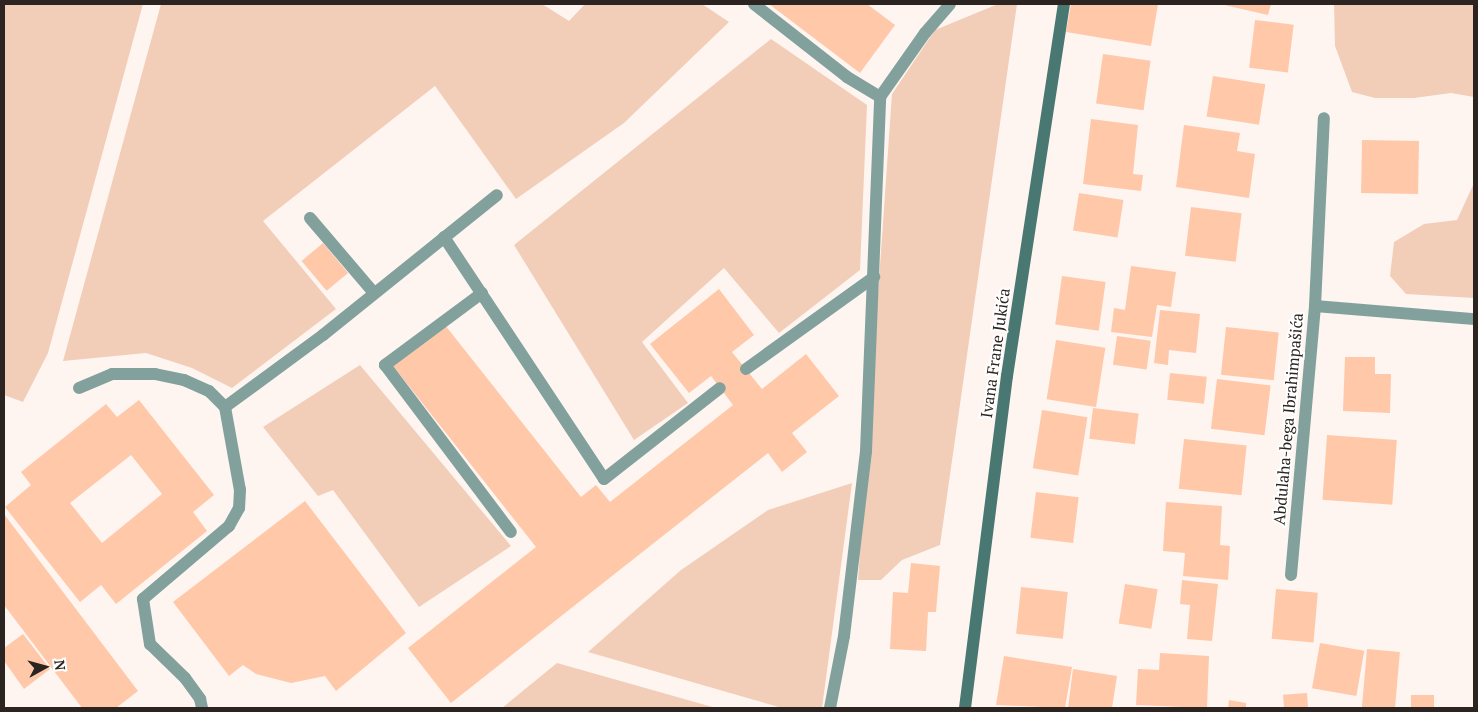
<!DOCTYPE html>
<meta charset="utf-8">
<style>
body{margin:0}
#map{position:relative;width:1478px;height:712px;overflow:hidden;background:#fef5f1;font-family:"PT Serif",serif}
div>[style]{position:absolute}
.green>*{inset:0;background:#f2ceb9}
.building>*{inset:0;background:#ffc8a9;transform-origin:0 0}
.lane>*{height:12px;margin:-6px;padding:0 6px;transform-origin:6px;border-radius:6px;background:#83a19c}
.street>*{height:12px;margin:-6px;padding:0 6px;transform-origin:6px;border-radius:6px;background:#83a19c}
.secondary>*{height:12px;margin:-6px;padding:0 6px;transform-origin:6px;border-radius:6px;background:#497771}
span{translate:-50% -50%;white-space:nowrap;text-align:center;line-height:1.15;-webkit-text-stroke:4px #fff;paint-order:stroke}
.street-label{font-size:16px;color:#2b2420}
.frame{position:absolute;inset:0;border:5px solid #2b2420;pointer-events:none}
.north{position:absolute;left:20px;top:642px;width:50px;height:50px;-webkit-text-stroke:4px #fff;paint-order:stroke;rotate:83deg;font-size:14px;font-weight:700;line-height:20px;text-align:center;color:#2b2420}
.north::after{content:'';display:block;margin:auto;width:18px;height:22px;background:#2b2420;clip-path:polygon(50% 0,100% 100%,50% 72%,0 100%)}
</style>
<div id="map">
<div class="green">
<i style="clip-path:polygon(4px 4px,143px 4px,48px 353px,23px 402px,4px 395px)"></i>
<i style="clip-path:polygon(161px 4px,542px 4px,569px 21px,585px 4px,702px 4px,729px 22px,624px 123px,516px 199px,435px 86px,263px 221px,336px 309px,232px 388px,192px 368px,146px 353px,63px 361px)"></i>
<i style="clip-path:polygon(998px 4px,1017px 4px,940px 545px,902px 560px,881px 580px,858px 580px,892px 94px,935px 30px)"></i>
<i style="clip-path:polygon(1334px 4px,1474px 4px,1474px 97px,1451px 93px,1414px 98px,1375px 98px,1352px 92px,1335px 46px)"></i>
<i style="clip-path:polygon(771px 39px,867px 105px,860px 270px,779px 333px,724px 268px,642px 342px,688px 403px,634px 440px,514px 245px)"></i>
<i style="clip-path:polygon(1474px 183px,1474px 298px,1406px 294px,1390px 276px,1394px 242px,1424px 224px,1457px 220px)"></i>
<i style="clip-path:polygon(360px 365px,511px 546px,419px 607px,333px 490px,318px 496px,263px 427px)"></i>
<i style="clip-path:polygon(852px 483px,822px 708px,782px 708px,588px 652px,681px 570px,768px 510px)"></i>
<i style="clip-path:polygon(557px 663px,716px 708px,502px 708px)"></i>
</div>
<div class="building">
<i style="clip-path:polygon(769px 4px,867px 4px,895px 25px,860px 73px)"></i>
<i style="clip-path:polygon(1071px 4px,1158px 4px,1151px 46px,1066px 32px)"></i>
<i style="clip-path:polygon(1220px 4px,1271px 4px,1268px 15px)"></i>
<i style="left:1255px;top:20px;width:39px;height:48px;rotate:7deg"></i>
<i style="left:1103px;top:54px;width:48px;height:50px;rotate:8deg"></i>
<i style="left:1213px;top:76px;width:53px;height:41px;rotate:9deg"></i>
<i style="clip-path:polygon(1091px 119px,1138px 125px,1133px 174px,1143px 175px,1141px 191px,1083px 184px)"></i>
<i style="clip-path:polygon(1184px 125px,1240px 133px,1237px 151px,1255px 154px,1249px 198px,1176px 187px)"></i>
<i style="left:1362px;top:140px;width:57px;height:53px;rotate:1deg"></i>
<i style="left:1079px;top:193px;width:45px;height:38px;rotate:9deg"></i>
<i style="left:1191px;top:207px;width:51px;height:49px;rotate:7deg"></i>
<i style="left:323px;top:243px;width:39px;height:28px;rotate:50deg"></i>
<i style="clip-path:polygon(1131px 266px,1176px 272px,1171px 307px,1157px 305px,1152px 337px,1111px 332px,1114px 308px,1125px 310px)"></i>
<i style="left:1062px;top:276px;width:44px;height:49px;rotate:8deg"></i>
<i style="clip-path:polygon(719px 289px,754px 335px,732px 352px,762px 389px,806px 354px,839px 396px,792px 433px,807px 452px,782px 472px,768px 453px,451px 703px,408px 648px,536px 547px,393px 366px,445px 325px,581px 497px,596px 485px,610px 502px,733px 405px,711px 376px,689px 393px,650px 344px)"></i>
<i style="clip-path:polygon(1160px 310px,1200px 314px,1196px 353px,1169px 350px,1168px 365px,1154px 363px)"></i>
<i style="left:1226px;top:327px;width:53px;height:48px;rotate:6deg"></i>
<i style="left:1117px;top:336px;width:34px;height:29px;rotate:8deg"></i>
<i style="left:1056px;top:340px;width:50px;height:60px;rotate:9deg"></i>
<i style="clip-path:polygon(1345px 357px,1375px 357px,1375px 374px,1391px 374px,1390px 413px,1343px 411px)"></i>
<i style="left:1170px;top:373px;width:37px;height:27px;rotate:6deg"></i>
<i style="left:1217px;top:379px;width:54px;height:50px;rotate:7deg"></i>
<i style="clip-path:polygon(evenodd,139px 400px,214px 495px,193px 512px,207px 531px,116px 604px,101px 585px,80px 602px,5px 507px,31px 485px,21px 472px,106px 404px,117px 417px,139px 400px,131px 455px,162px 494px,102px 543px,70px 503px,131px 455px)"></i>
<i style="left:1093px;top:408px;width:46px;height:31px;rotate:7deg"></i>
<i style="left:1042px;top:410px;width:46px;height:59px;rotate:9deg"></i>
<i style="left:1327px;top:435px;width:70px;height:65px;rotate:4deg"></i>
<i style="left:1184px;top:439px;width:63px;height:50px;rotate:6deg"></i>
<i style="left:1036px;top:492px;width:43px;height:46px;rotate:7deg"></i>
<i style="clip-path:polygon(305px 501px,406px 633px,336px 691px,325px 676px,291px 683px,256px 674px,243px 665px,229px 676px,173px 602px)"></i>
<i style="clip-path:polygon(1166px 502px,1222px 506px,1220px 545px,1230px 546px,1228px 580px,1183px 576px,1185px 553px,1163px 551px)"></i>
<i style="clip-path:polygon(4px 514px,138px 691px,116px 708px,82px 708px,4px 605px)"></i>
<i style="clip-path:polygon(911px 563px,940px 566px,936px 612px,928px 612px,926px 651px,890px 649px,893px 592px,908px 593px)"></i>
<i style="clip-path:polygon(1182px 580px,1218px 584px,1212px 641px,1187px 639px,1190px 605px,1180px 604px)"></i>
<i style="left:1125px;top:584px;width:33px;height:40px;rotate:9deg"></i>
<i style="left:1021px;top:587px;width:47px;height:47px;rotate:6deg"></i>
<i style="left:1276px;top:589px;width:42px;height:50px;rotate:5deg"></i>
<i style="clip-path:polygon(23px 634px,50px 669px,24px 689px,4px 661px,4px 648px)"></i>
<i style="left:1320px;top:643px;width:45px;height:46px;rotate:10deg"></i>
<i style="left:1367px;top:649px;width:33px;height:59px;rotate:5deg"></i>
<i style="clip-path:polygon(1160px 653px,1209px 656px,1207px 708px,1136px 705px,1138px 669px,1159px 670px)"></i>
<i style="clip-path:polygon(1004px 656px,1072px 667px,1065px 708px,996px 705px)"></i>
<i style="clip-path:polygon(1073px 669px,1117px 676px,1112px 708px,1068px 708px)"></i>
<i style="left:1307px;top:693px;width:15px;height:24px;rotate:86deg"></i>
<i style="left:1434px;top:695px;width:13px;height:23px;rotate:90deg"></i>
<i style="clip-path:polygon(1229px 700px,1246px 703px,1246px 708px,1228px 708px)"></i>
</div>
<div class="lane">
<i style="left:754px;top:4px;width:118px;rotate:38.1deg"></i>
<i style="left:847px;top:77px;width:39px;rotate:31deg"></i>
<i style="left:310px;top:218px;width:99px;rotate:49.5deg"></i>
<i style="left:444px;top:237px;width:290px;rotate:56.5deg"></i>
<i style="left:604px;top:479px;width:147px;rotate:-38.1deg"></i>
<i style="left:746px;top:369px;width:158px;rotate:-35.7deg"></i>
<i style="left:79px;top:388px;width:36px;rotate:-23deg"></i>
<i style="left:112px;top:374px;width:43px"></i>
<i style="left:155px;top:374px;width:30px;rotate:12deg"></i>
<i style="left:184px;top:380px;width:27px;rotate:24deg"></i>
<i style="left:209px;top:391px;width:23px;rotate:45deg"></i>
<i style="left:225px;top:407px;width:84px;rotate:79.8deg"></i>
<i style="left:240px;top:490px;width:18px;rotate:93deg"></i>
<i style="left:239px;top:508px;width:21px;rotate:119deg"></i>
<i style="left:229px;top:526px;width:113px;rotate:139.7deg"></i>
<i style="left:143px;top:599px;width:46px;rotate:81.2deg"></i>
<i style="left:150px;top:644px;width:49px;rotate:44.2deg"></i>
<i style="left:185px;top:678px;width:26px;rotate:54deg"></i>
<i style="left:200px;top:699px;width:9px;rotate:77deg"></i>
<i style="left:225px;top:407px;width:122px;rotate:-36.3deg"></i>
<i style="left:323px;top:335px;width:223px;rotate:-38.8deg"></i>
<i style="left:830px;top:708px;width:73px;rotate:-79deg"></i>
<i style="left:844px;top:636px;width:186px;rotate:-83.2deg"></i>
<i style="left:866px;top:451px;width:354px;rotate:-87.7deg"></i>
<i style="left:880px;top:97px;width:78px;rotate:-54.9deg"></i>
<i style="left:925px;top:33px;width:38px;rotate:-49deg"></i>
</div>
<div class="street">
<i style="left:482px;top:293px;width:121px;rotate:143.4deg"></i>
<i style="left:385px;top:365px;width:209px;rotate:53deg"></i>
<i style="left:1315px;top:306px;width:188px;rotate:-87.3deg"></i>
<i style="left:1291px;top:575px;width:270px;rotate:-84.9deg"></i>
<i style="left:1315px;top:306px;width:160px;rotate:4.7deg"></i>
</div>
<div class="secondary">
<i style="left:965px;top:708px;width:335px;rotate:-82.8deg"></i>
<i style="left:1007px;top:376px;width:376px;rotate:-81.3deg"></i>
</div>
<div class="street-label">
<span style="left:995px;top:353px;rotate:-82deg">Ivana Frane Jukića</span>
<span style="left:1288px;top:419px;rotate:-85deg">Abdulaha-bega Ibrahimpašića</span>
</div>
<div class="frame"></div>
<div class="north">N</div>
</div>
